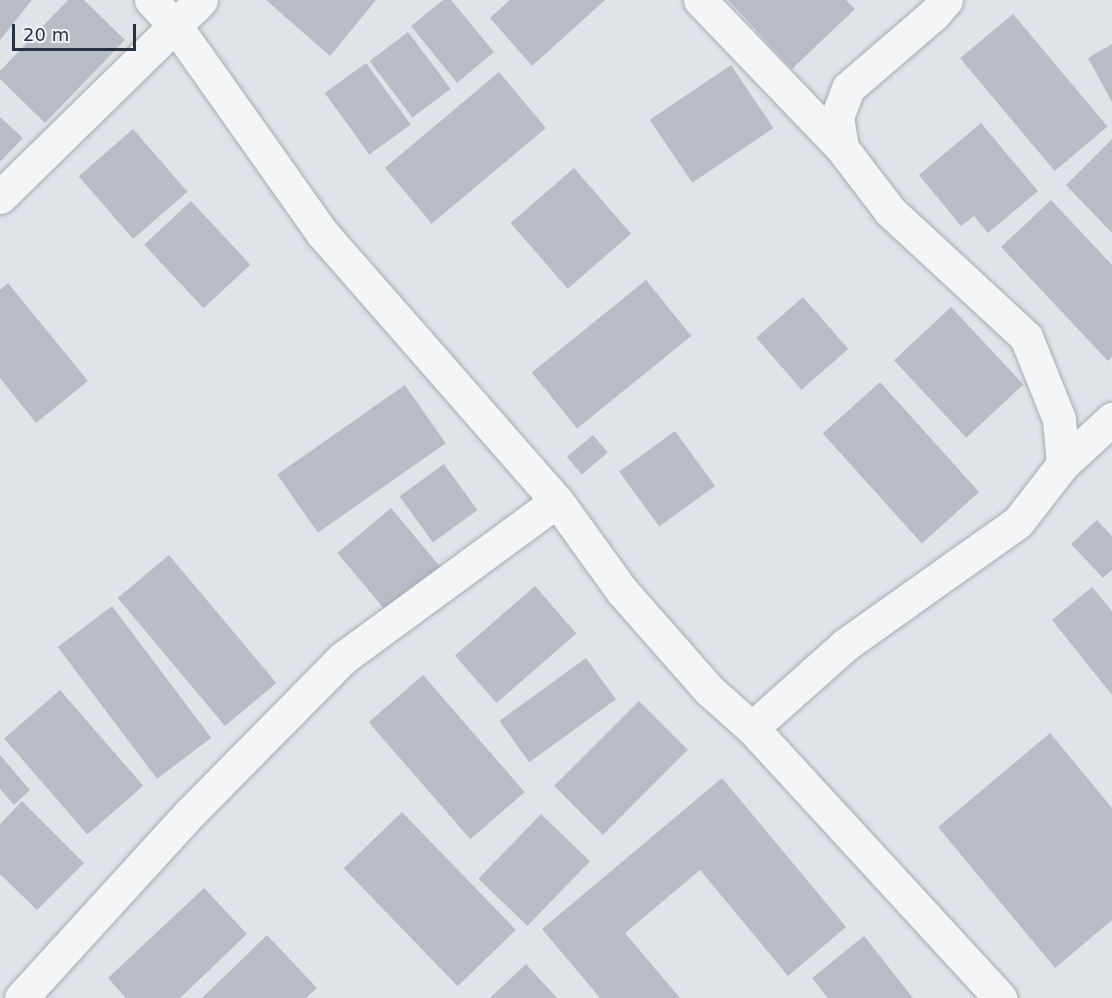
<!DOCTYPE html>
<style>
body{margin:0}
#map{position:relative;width:1112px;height:998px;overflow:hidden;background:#e0e4e9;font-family:"DejaVu Sans",sans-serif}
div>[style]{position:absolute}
.building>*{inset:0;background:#b8bdc5;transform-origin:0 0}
.roads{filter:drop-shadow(0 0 2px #a5abb3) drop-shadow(0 0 2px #a5abb3)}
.street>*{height:33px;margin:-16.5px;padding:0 16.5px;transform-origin:16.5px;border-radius:16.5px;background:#f3f5f7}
span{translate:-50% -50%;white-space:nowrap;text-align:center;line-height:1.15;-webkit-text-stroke:6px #f0f3f6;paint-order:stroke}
.scale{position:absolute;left:12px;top:24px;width:124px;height:27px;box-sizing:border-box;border:3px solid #293240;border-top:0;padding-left:8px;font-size:18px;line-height:21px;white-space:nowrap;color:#293240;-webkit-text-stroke:4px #f0f3f6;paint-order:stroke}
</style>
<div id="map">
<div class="building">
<i style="clip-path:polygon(0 0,32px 0,0 40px)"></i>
<i style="clip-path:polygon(68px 0,84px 0,125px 40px,45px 123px,0 79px,0 71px)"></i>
<i style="clip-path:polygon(266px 0,376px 0,330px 56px)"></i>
<i style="clip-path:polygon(443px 0,451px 0,494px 52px,457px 83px,411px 26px)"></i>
<i style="clip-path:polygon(510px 0,605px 0,532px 66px,490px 18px)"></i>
<i style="clip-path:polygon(728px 0,846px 0,855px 9px,792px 69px)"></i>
<i style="left:1013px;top:14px;width:147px;height:69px;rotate:50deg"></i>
<i style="left:408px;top:32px;width:71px;height:48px;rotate:53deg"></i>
<i style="clip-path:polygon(1112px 44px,1112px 102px,1088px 58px)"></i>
<i style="left:366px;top:63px;width:76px;height:51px;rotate:54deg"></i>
<i style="left:731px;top:65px;width:76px;height:98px;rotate:56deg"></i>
<i style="left:499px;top:72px;width:73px;height:149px;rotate:50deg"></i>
<i style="clip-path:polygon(0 117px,23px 138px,0 162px)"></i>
<i style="clip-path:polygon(981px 123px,1038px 191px,988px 233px,974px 216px,961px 226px,919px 175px)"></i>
<i style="left:133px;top:129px;width:83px;height:72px;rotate:49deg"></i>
<i style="clip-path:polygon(1112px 139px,1112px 233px,1066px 185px)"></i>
<i style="left:574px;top:168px;width:87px;height:84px;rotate:49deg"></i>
<i style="clip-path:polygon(1051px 200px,1112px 265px,1112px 357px,1108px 361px,1001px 247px)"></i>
<i style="left:191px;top:201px;width:87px;height:64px;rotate:47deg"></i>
<i style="left:646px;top:280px;width:72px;height:147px;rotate:51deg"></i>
<i style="clip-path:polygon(8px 283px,88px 381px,36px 423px,0 378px,0 290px)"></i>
<i style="left:803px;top:297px;width:69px;height:62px;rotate:49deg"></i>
<i style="left:951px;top:307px;width:106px;height:78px;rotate:47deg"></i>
<i style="left:880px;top:382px;width:148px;height:77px;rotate:48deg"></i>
<i style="left:405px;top:385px;width:71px;height:156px;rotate:55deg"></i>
<i style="left:675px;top:431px;width:68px;height:69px;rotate:54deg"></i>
<i style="left:593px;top:435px;width:23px;height:34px;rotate:50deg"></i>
<i style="left:444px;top:464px;width:57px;height:55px;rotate:54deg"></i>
<i style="left:391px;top:508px;width:80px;height:70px;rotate:50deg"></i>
<i style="clip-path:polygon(1097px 520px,1112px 536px,1112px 570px,1103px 578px,1071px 544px)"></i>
<i style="left:169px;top:555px;width:167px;height:67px;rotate:50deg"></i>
<i style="left:535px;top:586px;width:63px;height:106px;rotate:49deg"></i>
<i style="clip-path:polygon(1092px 587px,1112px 611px,1112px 695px,1052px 620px)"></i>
<i style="left:112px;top:606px;width:165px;height:68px;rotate:53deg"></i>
<i style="left:586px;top:658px;width:51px;height:107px;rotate:54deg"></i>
<i style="left:423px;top:675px;width:155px;height:72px;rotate:49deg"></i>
<i style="left:60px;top:690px;width:127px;height:74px;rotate:49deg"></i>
<i style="left:639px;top:701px;width:69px;height:120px;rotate:45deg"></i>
<i style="clip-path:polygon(1050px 733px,1112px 808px,1112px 920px,1055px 968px,938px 827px)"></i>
<i style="clip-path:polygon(0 755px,30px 790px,14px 805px,0 789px)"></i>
<i style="clip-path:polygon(722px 778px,846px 927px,788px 976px,700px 870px,625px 933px,680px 998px,600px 998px,542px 929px)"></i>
<i style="clip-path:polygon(22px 801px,84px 863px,37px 910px,0 874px,0 824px)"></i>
<i style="left:402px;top:812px;width:164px;height:81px;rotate:46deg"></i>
<i style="left:541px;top:814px;width:68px;height:90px;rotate:44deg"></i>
<i style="clip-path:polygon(204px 888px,247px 934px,180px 998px,126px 998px,108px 978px)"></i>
<i style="clip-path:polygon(267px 935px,317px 988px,306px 998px,202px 998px)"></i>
<i style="clip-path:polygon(864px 936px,913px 998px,828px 998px,812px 978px)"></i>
<i style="clip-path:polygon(526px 964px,557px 998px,490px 998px)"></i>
</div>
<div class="roads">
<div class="street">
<i style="left:151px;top:0;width:38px;rotate:47deg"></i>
<i style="left:177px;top:28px;width:252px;rotate:54.7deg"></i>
<i style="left:323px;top:234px;width:355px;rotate:48.8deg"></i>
<i style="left:557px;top:501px;width:111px;rotate:54.2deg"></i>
<i style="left:622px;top:591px;width:132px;rotate:48.7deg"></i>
<i style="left:709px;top:690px;width:57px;rotate:41.5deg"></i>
<i style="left:752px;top:728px;width:367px;rotate:47.4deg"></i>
<i style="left:700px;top:0;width:205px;rotate:46.2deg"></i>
<i style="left:0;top:197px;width:281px;rotate:-44.4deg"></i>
<i style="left:1063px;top:464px;width:67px;rotate:-42.6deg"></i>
<i style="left:752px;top:728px;width:125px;rotate:-41.7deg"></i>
<i style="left:845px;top:645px;width:212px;rotate:-35.4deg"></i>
<i style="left:1018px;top:522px;width:73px;rotate:-52.2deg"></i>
<i style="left:1063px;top:464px;width:45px;rotate:-95.1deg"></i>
<i style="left:1059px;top:419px;width:88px;rotate:-111.9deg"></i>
<i style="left:1026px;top:337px;width:185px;rotate:-137.2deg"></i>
<i style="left:890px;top:211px;width:79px;rotate:-127.3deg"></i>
<i style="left:842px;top:148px;width:31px;rotate:-99deg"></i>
<i style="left:837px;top:117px;width:31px;rotate:-69deg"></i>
<i style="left:848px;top:88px;width:113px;rotate:-40.7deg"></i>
<i style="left:934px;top:14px;width:18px;rotate:-49deg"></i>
<i style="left:21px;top:998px;width:249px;rotate:-47.6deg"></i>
<i style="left:189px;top:814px;width:219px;rotate:-45.4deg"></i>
<i style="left:343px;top:658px;width:265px;rotate:-36.3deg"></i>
</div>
</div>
<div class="scale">20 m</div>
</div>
